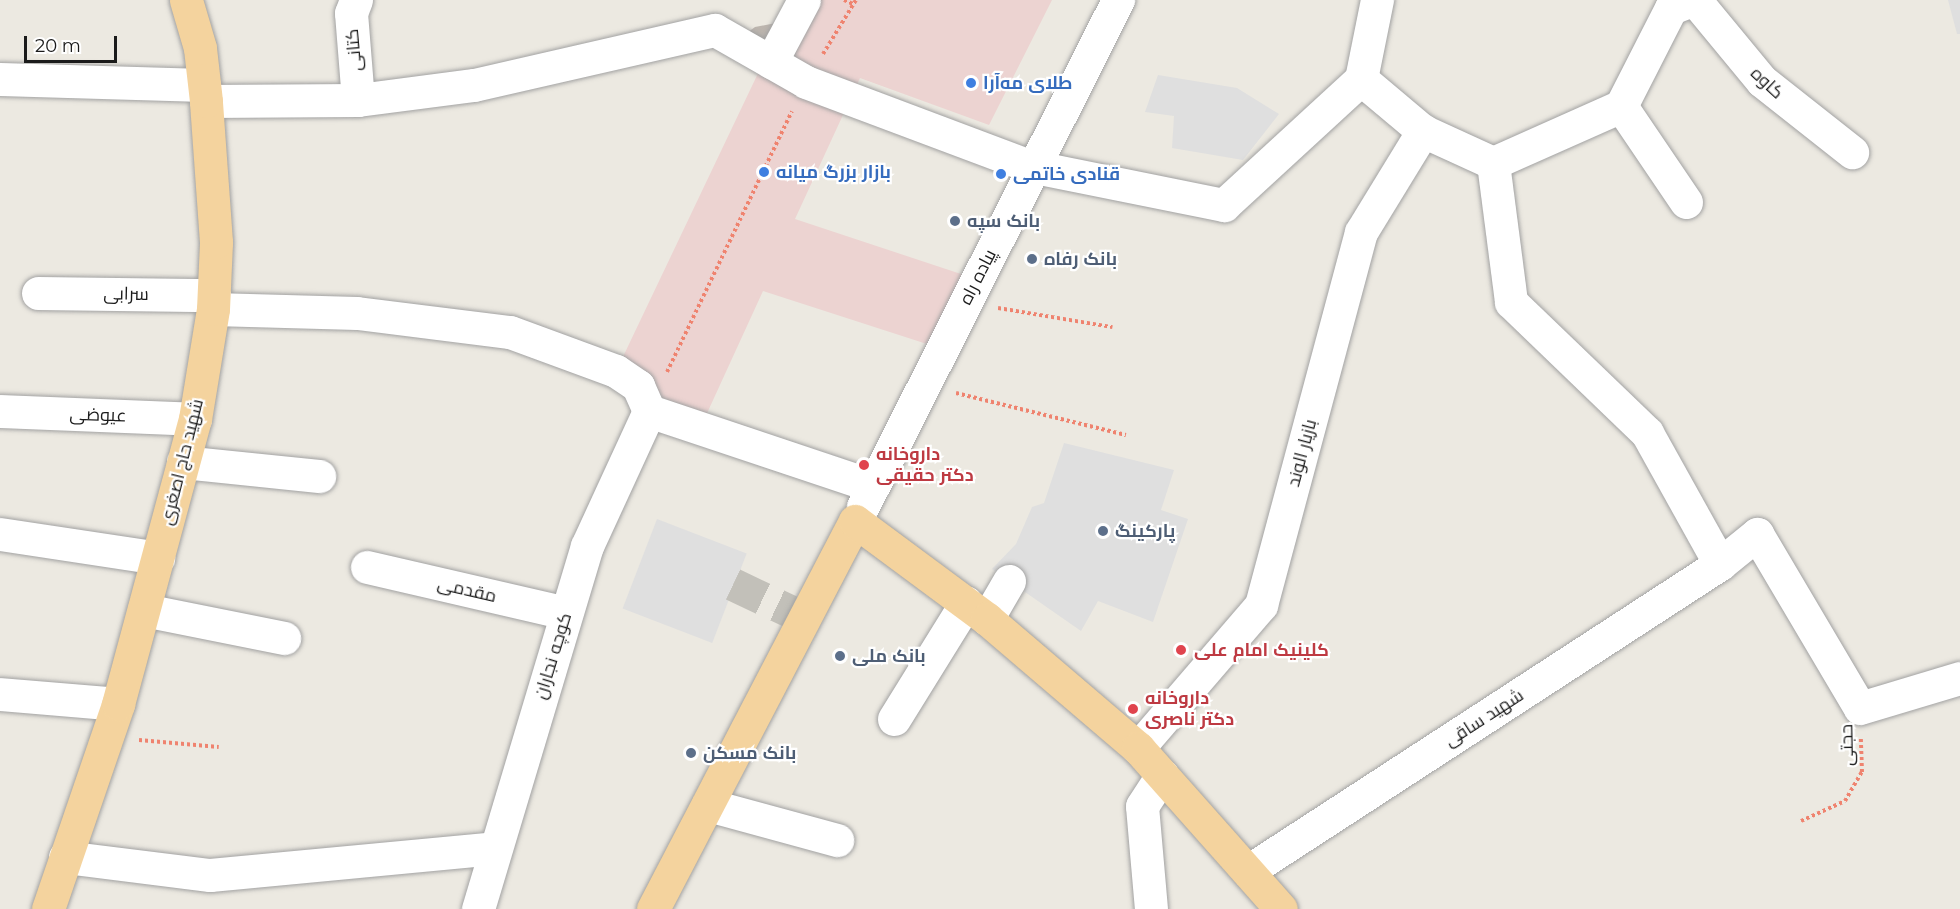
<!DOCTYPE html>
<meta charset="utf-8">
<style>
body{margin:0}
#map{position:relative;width:1960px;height:909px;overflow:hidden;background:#ece9e1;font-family:Montserrat,Cairo,sans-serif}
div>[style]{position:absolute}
.commercial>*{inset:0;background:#ecd3d1}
.parking>*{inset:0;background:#dfdfdf;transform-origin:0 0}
.building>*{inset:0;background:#bcb5ae}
.minor-tunnel>*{height:33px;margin-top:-16.5px;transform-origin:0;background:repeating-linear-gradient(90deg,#c2c0b9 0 33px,transparent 0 49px)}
.path>*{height:4px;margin-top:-2px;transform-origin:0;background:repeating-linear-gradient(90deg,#ef836f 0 3px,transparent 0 6px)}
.roads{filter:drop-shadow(0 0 2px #a2a2a2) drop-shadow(0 0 2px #a2a2a2)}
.minor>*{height:33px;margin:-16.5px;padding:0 16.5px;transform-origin:16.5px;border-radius:16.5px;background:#fff}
.major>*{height:33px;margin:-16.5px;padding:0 16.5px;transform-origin:16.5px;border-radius:16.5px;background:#f4d39e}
.dots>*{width:16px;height:16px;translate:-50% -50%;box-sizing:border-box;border:3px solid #fff;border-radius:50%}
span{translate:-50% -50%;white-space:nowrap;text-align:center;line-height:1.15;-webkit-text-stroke:4.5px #fff;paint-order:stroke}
.street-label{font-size:18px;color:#1b1b1b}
.shop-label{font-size:18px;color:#366cbe;font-weight:700}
.left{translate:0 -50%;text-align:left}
.service-label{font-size:18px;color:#4e5e75;font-weight:700}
.health-label{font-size:18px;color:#be3a42;font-weight:700}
.scale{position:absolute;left:24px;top:36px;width:93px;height:27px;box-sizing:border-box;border:3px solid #1b1b1b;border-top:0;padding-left:8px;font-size:18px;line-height:21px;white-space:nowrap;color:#1b1b1b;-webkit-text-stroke:4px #fff;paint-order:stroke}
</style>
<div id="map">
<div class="commercial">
<i style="clip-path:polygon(793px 0,1052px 0,989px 125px,860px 78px,795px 219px,964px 275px,930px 345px,763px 291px,703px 422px,661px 408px,620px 363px)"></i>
</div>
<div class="parking">
<i style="clip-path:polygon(1948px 0,1960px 0,1960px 34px,1957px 34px)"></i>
<i style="clip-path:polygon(1158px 75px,1237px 88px,1279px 114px,1243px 160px,1172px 148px,1174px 116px,1145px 112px)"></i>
<i style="clip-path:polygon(1064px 443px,1174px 470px,1161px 510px,1188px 519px,1153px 622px,1098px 601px,1081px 631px,992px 569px,1016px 544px,1032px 507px,1044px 503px)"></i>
<i style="left:657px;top:519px;width:96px;height:96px;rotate:21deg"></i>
</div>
<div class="building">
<i style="clip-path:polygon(781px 22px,765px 56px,737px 40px,755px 27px)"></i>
</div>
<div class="minor-tunnel">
<i style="left:733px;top:584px;width:80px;rotate:25.3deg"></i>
</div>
<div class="path">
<i style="left:844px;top:0;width:10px;rotate:24deg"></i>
<i style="left:823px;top:54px;width:63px;rotate:-58.6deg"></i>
<i style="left:998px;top:308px;width:116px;rotate:9.5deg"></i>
<i style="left:667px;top:372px;width:289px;rotate:-64.4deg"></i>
<i style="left:956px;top:393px;width:175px;rotate:13.9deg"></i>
<i style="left:139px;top:740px;width:80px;rotate:5deg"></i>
<i style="left:1801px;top:821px;width:48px;rotate:-24.4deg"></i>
<i style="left:1845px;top:801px;width:34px;rotate:-60deg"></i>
<i style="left:1862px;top:772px;width:33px;rotate:-92deg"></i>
</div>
<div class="roads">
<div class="minor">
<i style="left:356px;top:0;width:14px;rotate:111deg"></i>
<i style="left:351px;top:13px;width:87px;rotate:85.4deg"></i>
<i style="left:1695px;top:0;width:105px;rotate:50.4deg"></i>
<i style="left:1762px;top:81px;width:115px;rotate:38.3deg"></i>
<i style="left:771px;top:62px;width:70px;rotate:-62deg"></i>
<i style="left:0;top:79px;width:204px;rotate:1.7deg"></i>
<i style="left:1361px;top:79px;width:81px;rotate:40deg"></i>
<i style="left:1423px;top:131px;width:77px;rotate:24.6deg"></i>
<i style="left:1493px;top:163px;width:140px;rotate:-24deg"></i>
<i style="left:1621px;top:106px;width:110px;rotate:-63deg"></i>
<i style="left:1671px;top:8px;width:22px;rotate:-21deg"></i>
<i style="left:206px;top:101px;width:152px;rotate:-0.4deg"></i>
<i style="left:358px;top:100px;width:117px;rotate:-7.4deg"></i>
<i style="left:474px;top:85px;width:247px;rotate:-12.9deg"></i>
<i style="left:715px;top:30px;width:105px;rotate:29.7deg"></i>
<i style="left:806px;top:82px;width:239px;rotate:20.6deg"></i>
<i style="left:1030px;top:166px;width:198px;rotate:11.4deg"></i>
<i style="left:1224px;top:205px;width:186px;rotate:-42.6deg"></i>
<i style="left:1361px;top:79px;width:81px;rotate:-78.6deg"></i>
<i style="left:1621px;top:106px;width:116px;rotate:55.9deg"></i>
<i style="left:1493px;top:163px;width:140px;rotate:82.6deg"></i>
<i style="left:1511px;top:302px;width:189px;rotate:43.9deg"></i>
<i style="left:1647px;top:433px;width:150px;rotate:60.9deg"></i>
<i style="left:38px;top:293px;width:176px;rotate:0.7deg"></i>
<i style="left:213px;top:309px;width:144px;rotate:1.6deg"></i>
<i style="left:357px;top:313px;width:154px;rotate:7.1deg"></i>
<i style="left:510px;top:332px;width:113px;rotate:20.2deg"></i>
<i style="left:616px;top:371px;width:27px;rotate:34deg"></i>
<i style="left:638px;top:386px;width:27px;rotate:66deg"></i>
<i style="left:649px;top:411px;width:236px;rotate:18.5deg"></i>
<i style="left:0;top:411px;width:195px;rotate:2.3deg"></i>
<i style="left:183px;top:462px;width:137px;rotate:5.9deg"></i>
<i style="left:863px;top:506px;width:567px;rotate:-63.25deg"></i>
<i style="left:0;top:534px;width:160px;rotate:8.6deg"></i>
<i style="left:367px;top:567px;width:204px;rotate:13deg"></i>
<i style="left:144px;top:610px;width:143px;rotate:11.3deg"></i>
<i style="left:987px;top:619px;width:44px;rotate:-59.9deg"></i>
<i style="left:0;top:694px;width:118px;rotate:4.8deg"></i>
<i style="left:894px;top:719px;width:137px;rotate:-58.2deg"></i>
<i style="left:1138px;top:748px;width:189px;rotate:-49.3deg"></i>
<i style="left:1261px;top:605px;width:386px;rotate:-75deg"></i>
<i style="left:1361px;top:232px;width:119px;rotate:-58.5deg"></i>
<i style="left:708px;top:805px;width:134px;rotate:15.2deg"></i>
<i style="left:65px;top:857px;width:146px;rotate:7.1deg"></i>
<i style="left:210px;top:875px;width:286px;rotate:-5.4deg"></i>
<i style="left:1248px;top:871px;width:563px;rotate:-33.04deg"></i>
<i style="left:1720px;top:564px;width:48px;rotate:-39deg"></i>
<i style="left:1757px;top:534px;width:202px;rotate:59.4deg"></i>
<i style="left:1860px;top:708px;width:104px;rotate:-16.7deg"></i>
<i style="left:478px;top:909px;width:379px;rotate:-73.3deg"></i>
<i style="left:587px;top:546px;width:149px;rotate:-65.3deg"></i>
<i style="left:1151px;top:909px;width:103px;rotate:-95deg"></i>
<i style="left:1142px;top:806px;width:37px;rotate:-57deg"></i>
</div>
<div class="major">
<i style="left:48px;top:909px;width:217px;rotate:-71.1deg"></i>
<i style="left:118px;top:704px;width:295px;rotate:-74.9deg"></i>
<i style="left:195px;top:419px;width:111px;rotate:-80.7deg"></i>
<i style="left:213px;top:309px;width:67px;rotate:-87.4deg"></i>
<i style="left:216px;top:242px;width:141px;rotate:-94.1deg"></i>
<i style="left:206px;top:101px;width:53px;rotate:-96.5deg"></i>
<i style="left:200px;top:48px;width:50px;rotate:-106.3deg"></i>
<i style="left:653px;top:909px;width:437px;rotate:-62.5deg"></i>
<i style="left:855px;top:521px;width:164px;rotate:36.6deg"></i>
<i style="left:987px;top:619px;width:199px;rotate:40.5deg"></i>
<i style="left:1138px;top:748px;width:215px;rotate:48.4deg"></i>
</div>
</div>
<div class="dots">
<i style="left:971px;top:83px;background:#3f7fe0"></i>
<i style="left:764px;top:172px;background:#3f7fe0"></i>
<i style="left:1001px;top:174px;background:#3f7fe0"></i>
<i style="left:955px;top:221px;background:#5c6f8a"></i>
<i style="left:1032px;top:259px;background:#5c6f8a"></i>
<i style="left:864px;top:465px;background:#e0444e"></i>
<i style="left:1103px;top:531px;background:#5c6f8a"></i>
<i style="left:1181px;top:650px;background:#e0444e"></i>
<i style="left:840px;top:656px;background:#5c6f8a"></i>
<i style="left:1133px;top:709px;background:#e0444e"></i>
<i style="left:691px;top:753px;background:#5c6f8a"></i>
</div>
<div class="street-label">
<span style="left:354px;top:50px;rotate:-95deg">کتانی</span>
<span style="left:1767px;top:83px;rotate:43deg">کاوه</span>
<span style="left:978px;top:277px;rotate:-63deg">پیاده راه</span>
<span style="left:126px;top:294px;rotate:1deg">سرابی</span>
<span style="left:98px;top:415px;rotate:2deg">عیوضی</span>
<span style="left:1302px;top:453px;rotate:-75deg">بازیار الوند</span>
<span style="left:182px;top:462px;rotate:-76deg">شهید حاج اصغری</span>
<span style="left:467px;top:590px;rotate:13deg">مقدمی</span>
<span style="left:553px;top:656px;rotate:-73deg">کوچه نجاران</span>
<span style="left:1484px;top:718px;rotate:-33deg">شهید ساقی</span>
<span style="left:1847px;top:745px;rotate:-91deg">حجتی</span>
</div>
<div class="shop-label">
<span class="left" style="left:983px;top:83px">طلای مه‌آرا</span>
<span class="left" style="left:776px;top:172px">بازار بزرگ میانه</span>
<span class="left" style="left:1013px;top:174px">قنادی خاتمی</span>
</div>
<div class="service-label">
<span class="left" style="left:967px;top:221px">بانک سپه</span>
<span class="left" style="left:1044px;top:259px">بانک رفاه</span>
<span class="left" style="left:1115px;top:531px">پارکینگ</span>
<span class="left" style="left:852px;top:656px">بانک ملی</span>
<span class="left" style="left:703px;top:753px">بانک مسکن</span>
</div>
<div class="health-label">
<span class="left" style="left:876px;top:465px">داروخانه<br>دکتر حقیقی</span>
<span class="left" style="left:1194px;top:650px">کلینیک امام علی</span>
<span class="left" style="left:1145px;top:709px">داروخانه<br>دکتر ناصری</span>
</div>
<div class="scale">20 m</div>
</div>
